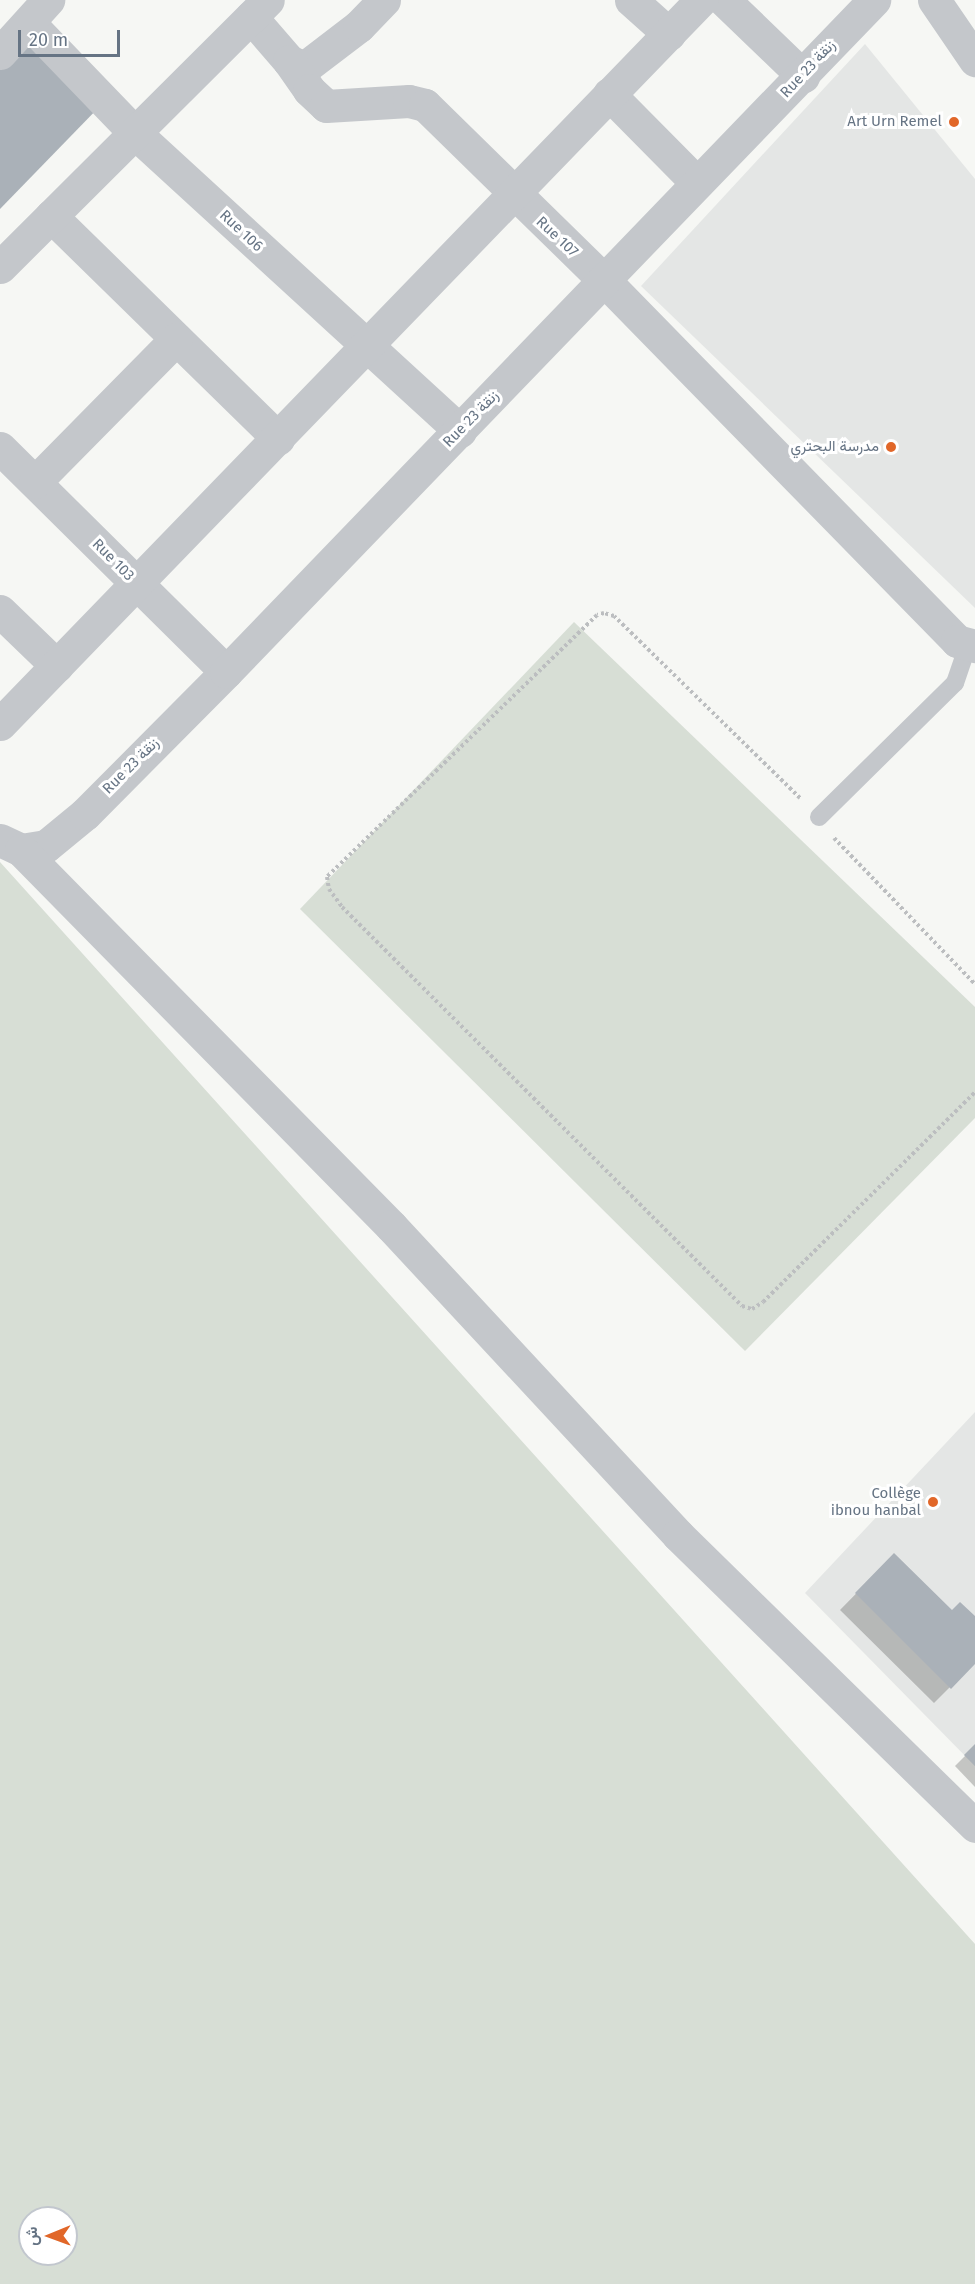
<!DOCTYPE html>
<meta charset="utf-8">
<style>
body{margin:0}
#map{position:relative;width:975px;height:2284px;overflow:hidden;background:#f6f7f4;font-family:"Fira Sans",Vazirmatn,sans-serif}
div>[style]{position:absolute}
.built>*{inset:0;background:#e4e6e5}
.green>*{inset:0;background:#d7ded5}
.shadow>*{inset:0;background:#0003}
.building>*{inset:0;background:#aab1b8}
.path>*{height:4px;margin-top:-2px;transform-origin:0;background:repeating-linear-gradient(90deg,#bcbec0 0 3px,transparent 0 6px)}
.service>*{height:18px;margin:-9px;padding:0 9px;transform-origin:9px;border-radius:9px;background:#c4c7cb}
.minor>*{height:33px;margin:-16.5px;padding:0 16.5px;transform-origin:16.5px;border-radius:16.5px;background:#c4c7cb}
.dots>*{width:16px;height:16px;translate:-50% -50%;box-sizing:border-box;border:3px solid #fff;border-radius:50%}
span{translate:-50% -50%;white-space:nowrap;text-align:center;line-height:1.15;-webkit-text-stroke:6px #fff;paint-order:stroke}
.street-label{font-size:15px;color:#667484}
.poi-label{font-size:15px;color:#667484}
.right{translate:-100% -50%;text-align:right}
.north{position:absolute;left:18px;top:2206px;width:60px;height:60px;box-sizing:border-box;background:#fff;border:2px solid #c2c7ce;border-radius:50%;rotate:269deg;font-size:16px;font-weight:700;line-height:24px;text-align:center;color:#667484}
.north::after{content:'';display:block;margin:auto;width:21px;height:27px;background:#e16729;clip-path:polygon(50% 0,100% 100%,50% 72%,0 100%)}
.scale{position:absolute;left:18px;top:30px;width:102px;height:27px;box-sizing:border-box;border:3px solid #667484;border-top:0;padding-left:8px;font-size:18px;line-height:21px;white-space:nowrap;color:#667484;-webkit-text-stroke:4px #fff;paint-order:stroke}
</style>
<div id="map">
<div class="built">
<i style="clip-path:polygon(865px 44px,975px 179px,975px 608px,641px 286px)"></i>
<i style="clip-path:polygon(975px 1412px,975px 1766px,805px 1593px)"></i>
</div>
<div class="green">
<i style="clip-path:polygon(574px 622px,975px 1007px,975px 1118px,745px 1351px,300px 909px)"></i>
<i style="clip-path:polygon(evenodd,0 862px,975px 1944px,975px 2284px,0 2284px,0 862px,30px 2218px,66px 2218px,66px 2254px,30px 2254px,30px 2218px)"></i>
</div>
<div class="shadow">
<i style="clip-path:polygon(894px 1555px,952px 1612px,975px 1618px,975px 1662px,934px 1703px,840px 1610px)"></i>
<i style="clip-path:polygon(975px 1746px,975px 1787px,955px 1766px)"></i>
</div>
<div class="building">
<i style="clip-path:polygon(31px 31px,103px 103px,0 209px,0 63px)"></i>
<i style="clip-path:polygon(894px 1553px,952px 1610px,960px 1602px,975px 1616px,975px 1664px,951px 1689px,855px 1593px)"></i>
<i style="clip-path:polygon(975px 1744px,975px 1766px,964px 1755px)"></i>
</div>
<div class="path">
<i style="left:800px;top:798px;width:260px;rotate:-135.6deg"></i>
<i style="left:614px;top:616px;width:10px;rotate:-163deg"></i>
<i style="left:604px;top:613px;width:7px;rotate:164deg"></i>
<i style="left:597px;top:615px;width:376px;rotate:135.9deg"></i>
<i style="left:327px;top:877px;width:12px;rotate:81deg"></i>
<i style="left:329px;top:889px;width:22px;rotate:54deg"></i>
<i style="left:342px;top:907px;width:565px;rotate:44.93deg"></i>
<i style="left:742px;top:1306px;width:10px;rotate:17deg"></i>
<i style="left:752px;top:1309px;width:13px;rotate:-32deg"></i>
<i style="left:763px;top:1302px;width:298px;rotate:-44.7deg"></i>
<i style="left:834px;top:838px;width:203px;rotate:46deg"></i>
</div>
<div class="service">
<i style="left:819px;top:817px;width:191px;rotate:-44.6deg"></i>
<i style="left:955px;top:683px;width:40px;rotate:-71.1deg"></i>
</div>
<div class="minor">
<i style="left:631px;top:0;width:51px;rotate:41.8deg"></i>
<i style="left:724px;top:0;width:110px;rotate:43.9deg"></i>
<i style="left:934px;top:0;width:73px;rotate:55.7deg"></i>
<i style="left:251px;top:17px;width:58px;rotate:49.2deg"></i>
<i style="left:289px;top:61px;width:17px;rotate:25deg"></i>
<i style="left:304px;top:68px;width:69px;rotate:-37.4deg"></i>
<i style="left:359px;top:26px;width:36px;rotate:-46deg"></i>
<i style="left:30px;top:24px;width:151px;rotate:46.1deg"></i>
<i style="left:135px;top:133px;width:441px;rotate:42.5deg"></i>
<i style="left:0;top:53px;width:72px;rotate:-47.8deg"></i>
<i style="left:289px;top:61px;width:35px;rotate:55deg"></i>
<i style="left:309px;top:90px;width:23px;rotate:43deg"></i>
<i style="left:326px;top:106px;width:83px;rotate:-3.4deg"></i>
<i style="left:409px;top:101px;width:16px;rotate:14deg"></i>
<i style="left:425px;top:105px;width:250px;rotate:44.4deg"></i>
<i style="left:604px;top:280px;width:505px;rotate:45.64deg"></i>
<i style="left:957px;top:641px;width:19px;rotate:16deg"></i>
<i style="left:609px;top:94px;width:125px;rotate:45.3deg"></i>
<i style="left:51px;top:216px;width:318px;rotate:44.4deg"></i>
<i style="left:0;top:267px;width:378px;rotate:-44.9deg"></i>
<i style="left:0;top:448px;width:318px;rotate:44.7deg"></i>
<i style="left:35px;top:482px;width:201px;rotate:-45.4deg"></i>
<i style="left:0;top:611px;width:79px;rotate:44deg"></i>
<i style="left:0;top:724px;width:1008px;rotate:-45.92deg"></i>
<i style="left:0;top:840px;width:23px;rotate:25deg"></i>
<i style="left:21px;top:850px;width:25px;rotate:-9deg"></i>
<i style="left:46px;top:846px;width:50px;rotate:-39.4deg"></i>
<i style="left:85px;top:814px;width:200px;rotate:-45.2deg"></i>
<i style="left:226px;top:672px;width:934px;rotate:-46.04deg"></i>
<i style="left:21px;top:850px;width:528px;rotate:45.46deg"></i>
<i style="left:391px;top:1226px;width:422px;rotate:47.1deg"></i>
<i style="left:678px;top:1535px;width:416px;rotate:44.4deg"></i>
</div>
<div class="dots">
<i style="left:954px;top:122px;background:#e16729"></i>
<i style="left:891px;top:447px;background:#e16729"></i>
<i style="left:933px;top:1502px;background:#e16729"></i>
</div>
<div class="street-label">
<span style="left:808px;top:69px;rotate:-47deg">Rue 23 زنقة</span>
<span style="left:241px;top:231px;rotate:43deg">Rue 106</span>
<span style="left:557px;top:237px;rotate:43deg">Rue 107</span>
<span style="left:471px;top:419px;rotate:-46deg">Rue 23 زنقة</span>
<span style="left:113px;top:560px;rotate:45deg">Rue 103</span>
<span style="left:131px;top:766px;rotate:-45deg">Rue 23 زنقة</span>
</div>
<div class="poi-label">
<span class="right" style="left:942px;top:122px">Art Urn Remel</span>
<span class="right" style="left:879px;top:447px">مدرسة البحتري</span>
<span class="right" style="left:921px;top:1502px">Collège<br>ibnou hanbal</span>
</div>
<div class="north">ش</div>
<div class="scale">20 m</div>
</div>
